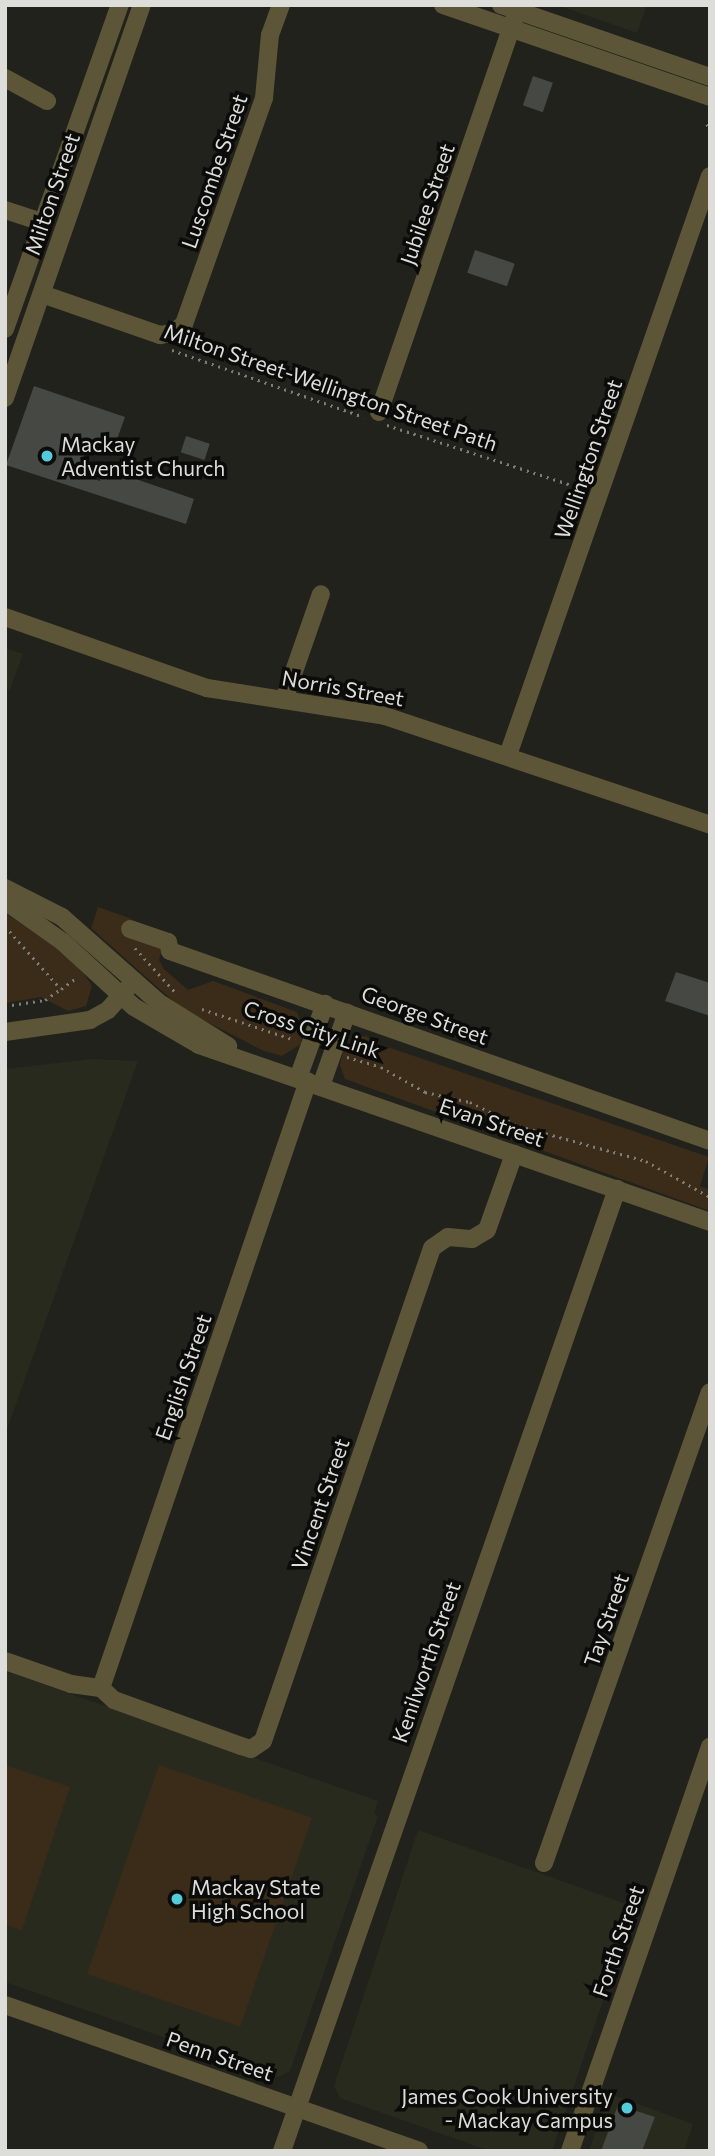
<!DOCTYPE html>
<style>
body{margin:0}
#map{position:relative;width:715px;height:2156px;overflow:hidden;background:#21221c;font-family:Commissioner,sans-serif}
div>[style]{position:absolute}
.built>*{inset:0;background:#282a1e}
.green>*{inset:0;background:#3a2c18;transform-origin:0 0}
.building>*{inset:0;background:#454843;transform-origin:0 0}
.path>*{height:2.5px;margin-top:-1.25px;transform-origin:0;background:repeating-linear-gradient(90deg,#7d7e79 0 2px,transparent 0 7px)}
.minor>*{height:18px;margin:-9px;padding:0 9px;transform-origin:9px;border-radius:9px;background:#5d5537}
.dots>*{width:19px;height:19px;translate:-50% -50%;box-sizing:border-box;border:4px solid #0b0b09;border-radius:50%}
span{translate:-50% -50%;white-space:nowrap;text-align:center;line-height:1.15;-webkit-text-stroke:7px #0b0b09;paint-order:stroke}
.street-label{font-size:21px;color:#ddddda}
.poi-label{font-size:21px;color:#ddddda}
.left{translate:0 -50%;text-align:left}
.right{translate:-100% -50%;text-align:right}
.frame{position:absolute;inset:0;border:7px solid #ddddda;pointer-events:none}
</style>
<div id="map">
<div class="built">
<i style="clip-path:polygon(557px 5px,647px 5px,637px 33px)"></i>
<i style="clip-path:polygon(5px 648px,23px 654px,10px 690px,5px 688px)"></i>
<i style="clip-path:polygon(91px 1059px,138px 1061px,5px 1435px,5px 1069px)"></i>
<i style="clip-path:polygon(5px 1671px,378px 1801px,374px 1814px,378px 1816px,290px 2071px,278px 2077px,5px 1982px)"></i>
<i style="clip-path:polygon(418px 1830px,635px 1907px,552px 2151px,490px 2151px,340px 2098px,334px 2086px)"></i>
<i style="clip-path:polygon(608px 2093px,693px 2124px,684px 2151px,589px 2151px)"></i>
</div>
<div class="green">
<i style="clip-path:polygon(98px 907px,132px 919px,127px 934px,162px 948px,159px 960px,164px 969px,188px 990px,213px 981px,297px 1012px,303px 1029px,301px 1044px,282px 1056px,264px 1051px,182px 1009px,91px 928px)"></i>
<i style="clip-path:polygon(5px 913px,63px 952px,85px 975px,92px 986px,86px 1006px,68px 1011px,41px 997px,5px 1003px)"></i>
<i style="clip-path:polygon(366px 1036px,379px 1044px,709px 1157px,700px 1186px,710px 1190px,710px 1211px,345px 1079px,340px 1065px,343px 1051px,354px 1037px)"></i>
<i style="clip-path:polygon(5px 1765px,70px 1787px,22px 1930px,5px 1925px)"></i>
<i style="left:159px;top:1765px;width:162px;height:221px;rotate:19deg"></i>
</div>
<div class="building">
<i style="left:533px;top:76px;width:21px;height:31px;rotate:19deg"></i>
<i style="left:475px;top:250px;width:42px;height:24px;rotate:19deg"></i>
<i style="clip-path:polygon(34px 386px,125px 417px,114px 448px,89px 440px,78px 473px,100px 481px,107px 462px,130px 470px,127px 476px,194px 499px,186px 524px,6px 465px)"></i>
<i style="left:186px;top:436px;width:25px;height:17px;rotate:18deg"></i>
<i style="clip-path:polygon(676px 972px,710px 983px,710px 1016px,665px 1001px)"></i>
<i style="clip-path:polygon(618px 2105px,655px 2117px,642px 2151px,601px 2151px)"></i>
</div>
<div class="path">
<i style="left:707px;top:124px;width:7px;rotate:63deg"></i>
<i style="left:172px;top:350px;width:203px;rotate:19.2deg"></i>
<i style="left:387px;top:425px;width:207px;rotate:18deg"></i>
<i style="left:5px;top:926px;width:84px;rotate:48.4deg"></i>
<i style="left:61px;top:989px;width:19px;rotate:-36deg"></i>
<i style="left:135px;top:948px;width:59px;rotate:47.7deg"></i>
<i style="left:5px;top:1006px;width:40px;rotate:-8.5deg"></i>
<i style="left:45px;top:1000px;width:19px;rotate:-35deg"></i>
<i style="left:202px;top:1009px;width:98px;rotate:18.4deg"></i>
<i style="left:347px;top:1057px;width:35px;rotate:16deg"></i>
<i style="left:381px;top:1067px;width:51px;rotate:29.6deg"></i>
<i style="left:425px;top:1092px;width:46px;rotate:12.5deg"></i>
<i style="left:470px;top:1102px;width:55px;rotate:26.1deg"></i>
<i style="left:519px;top:1126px;width:132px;rotate:15.4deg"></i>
<i style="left:646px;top:1161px;width:73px;rotate:29.4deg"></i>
</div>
<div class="minor">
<i style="left:443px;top:5px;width:282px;rotate:19deg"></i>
<i style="left:501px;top:5px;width:221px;rotate:19deg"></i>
<i style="left:5px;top:78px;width:48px;rotate:28.7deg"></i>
<i style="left:5px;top:210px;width:38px;rotate:18deg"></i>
<i style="left:42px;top:294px;width:125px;rotate:19.2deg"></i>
<i style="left:160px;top:335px;width:13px;rotate:-9deg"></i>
<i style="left:173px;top:333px;width:14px;rotate:-39deg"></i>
<i style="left:184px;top:324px;width:240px;rotate:-70.5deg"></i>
<i style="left:264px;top:98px;width:63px;rotate:-84.6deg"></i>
<i style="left:270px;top:35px;width:32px;rotate:-70deg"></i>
<i style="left:5px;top:329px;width:344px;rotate:-70.5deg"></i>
<i style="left:5px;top:398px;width:416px;rotate:-70.8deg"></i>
<i style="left:379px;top:412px;width:424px;rotate:-71deg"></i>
<i style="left:5px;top:617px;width:214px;rotate:19.4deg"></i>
<i style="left:207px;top:688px;width:180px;rotate:8.9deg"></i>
<i style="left:385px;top:716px;width:343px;rotate:18.5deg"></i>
<i style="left:284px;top:700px;width:112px;rotate:-70.8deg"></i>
<i style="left:508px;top:755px;width:613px;rotate:-70.77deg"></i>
<i style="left:5px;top:888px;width:64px;rotate:27deg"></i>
<i style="left:62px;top:917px;width:128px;rotate:41.5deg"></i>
<i style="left:158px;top:1002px;width:83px;rotate:32.2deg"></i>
<i style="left:5px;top:901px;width:71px;rotate:35.3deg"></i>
<i style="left:63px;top:942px;width:96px;rotate:42.5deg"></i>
<i style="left:134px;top:1007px;width:75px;rotate:30.3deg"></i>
<i style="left:199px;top:1045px;width:541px;rotate:19.11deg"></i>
<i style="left:130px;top:929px;width:40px;rotate:18.9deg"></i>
<i style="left:168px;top:942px;width:9px;rotate:77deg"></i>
<i style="left:170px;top:951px;width:572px;rotate:19.38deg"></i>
<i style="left:5px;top:1032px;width:86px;rotate:-8deg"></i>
<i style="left:90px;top:1020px;width:21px;rotate:-29deg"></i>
<i style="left:108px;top:1010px;width:28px;rotate:-48deg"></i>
<i style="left:298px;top:1078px;width:79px;rotate:-70deg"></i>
<i style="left:321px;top:1086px;width:78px;rotate:-70.6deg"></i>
<i style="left:5px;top:1661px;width:70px;rotate:19.2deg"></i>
<i style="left:71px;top:1684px;width:30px;rotate:8deg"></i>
<i style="left:101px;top:1688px;width:18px;rotate:43deg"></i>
<i style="left:114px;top:1700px;width:135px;rotate:19.9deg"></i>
<i style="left:241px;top:1746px;width:10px;rotate:17deg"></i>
<i style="left:251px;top:1749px;width:14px;rotate:-34deg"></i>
<i style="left:263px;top:1741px;width:521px;rotate:-71.08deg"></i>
<i style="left:432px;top:1248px;width:19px;rotate:-35deg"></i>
<i style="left:448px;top:1237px;width:24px;rotate:5deg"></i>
<i style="left:472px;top:1239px;width:17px;rotate:-31deg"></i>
<i style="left:487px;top:1230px;width:81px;rotate:-70.4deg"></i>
<i style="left:101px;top:1688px;width:641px;rotate:-71.17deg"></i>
<i style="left:544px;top:1863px;width:499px;rotate:-70.6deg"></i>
<i style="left:5px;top:2005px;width:439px;rotate:19.4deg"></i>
<i style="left:282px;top:2151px;width:1019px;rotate:-70.8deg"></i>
<i style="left:570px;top:2151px;width:428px;rotate:-70.9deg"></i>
</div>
<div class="dots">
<i style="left:47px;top:456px;background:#53cbdb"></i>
<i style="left:177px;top:1899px;background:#53cbdb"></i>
<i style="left:627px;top:2108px;background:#53cbdb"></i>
</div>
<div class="street-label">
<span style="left:214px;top:171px;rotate:-71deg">Luscombe Street</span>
<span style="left:52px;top:194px;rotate:-71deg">Milton Street</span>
<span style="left:427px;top:204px;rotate:-71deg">Jubilee Street</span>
<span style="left:331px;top:387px;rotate:19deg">Milton Street-Wellington Street Path</span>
<span style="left:588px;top:459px;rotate:-71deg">Wellington Street</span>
<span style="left:343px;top:688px;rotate:10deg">Norris Street</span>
<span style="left:425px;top:1015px;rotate:20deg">George Street</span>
<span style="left:312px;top:1029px;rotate:18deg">Cross City Link</span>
<span style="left:492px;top:1122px;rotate:19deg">Evan Street</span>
<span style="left:183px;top:1377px;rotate:-71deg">English Street</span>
<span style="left:320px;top:1504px;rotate:-71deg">Vincent Street</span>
<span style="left:606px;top:1620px;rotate:-71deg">Tay Street</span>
<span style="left:426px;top:1662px;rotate:-71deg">Kenilworth Street</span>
<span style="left:618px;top:1941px;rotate:-71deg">Forth Street</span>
<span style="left:220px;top:2056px;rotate:19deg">Penn Street</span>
</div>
<div class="poi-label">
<span class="left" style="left:61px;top:456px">Mackay<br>Adventist Church</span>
<span class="left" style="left:191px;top:1899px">Mackay State<br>High School</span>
<span class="right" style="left:613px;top:2108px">James Cook University<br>- Mackay Campus</span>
</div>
<div class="frame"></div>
</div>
